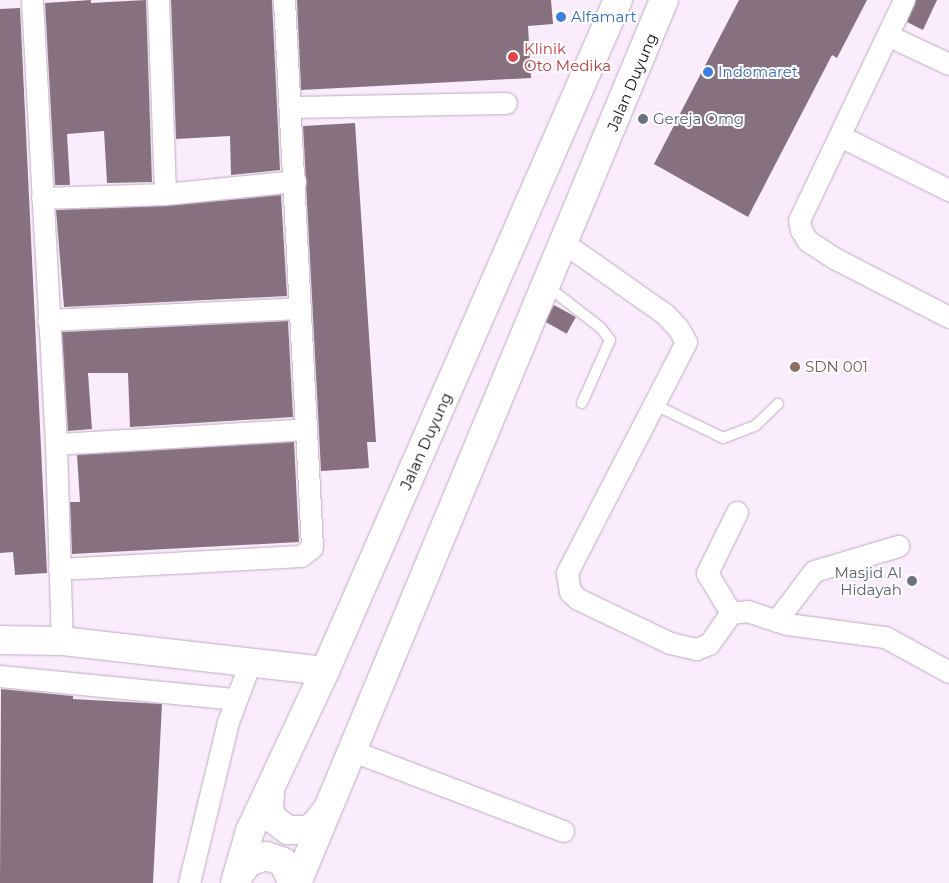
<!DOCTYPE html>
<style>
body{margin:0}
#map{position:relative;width:949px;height:883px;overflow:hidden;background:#fbecfd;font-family:Montserrat,sans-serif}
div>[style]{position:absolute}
.building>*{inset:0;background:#87717f;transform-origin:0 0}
.roads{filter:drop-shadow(0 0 1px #bcabbf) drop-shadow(0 0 1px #bcabbf)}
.lane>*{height:10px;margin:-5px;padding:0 5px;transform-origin:5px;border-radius:5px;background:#fff}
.street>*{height:21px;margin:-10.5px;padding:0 10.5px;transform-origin:10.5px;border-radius:10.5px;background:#fff}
.secondary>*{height:28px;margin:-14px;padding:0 14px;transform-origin:14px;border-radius:14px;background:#fff}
.highway>*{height:28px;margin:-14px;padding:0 14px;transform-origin:14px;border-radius:14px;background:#fff}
.dots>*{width:14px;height:14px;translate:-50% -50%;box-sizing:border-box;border:2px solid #fff;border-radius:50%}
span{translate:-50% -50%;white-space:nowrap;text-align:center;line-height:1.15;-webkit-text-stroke:4px #fff;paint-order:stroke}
.shop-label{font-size:15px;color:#366cbe}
.left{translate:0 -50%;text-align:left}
.health-label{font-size:15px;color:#be3a42}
.street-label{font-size:15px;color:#130d14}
.worship-label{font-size:15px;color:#5b616d}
.right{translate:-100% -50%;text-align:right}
.education-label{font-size:15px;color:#785e54}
</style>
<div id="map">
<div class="building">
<i style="clip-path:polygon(91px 0,91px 3px,146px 0,152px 182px,107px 183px,104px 131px,67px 134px,70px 185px,55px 185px,45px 3px)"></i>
<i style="clip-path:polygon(171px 0,272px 0,280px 170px,231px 175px,230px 136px,176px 139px)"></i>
<i style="clip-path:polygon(297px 0,551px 0,553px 24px,528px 26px,531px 78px,301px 90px)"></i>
<i style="clip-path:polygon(739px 0,867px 0,837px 58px,832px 55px,748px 217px,654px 164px)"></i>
<i style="clip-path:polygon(916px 0,937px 0,923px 30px,907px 22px)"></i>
<i style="clip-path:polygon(20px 8px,47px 573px,15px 575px,13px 552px,0 553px,0 9px)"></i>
<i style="clip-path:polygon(355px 123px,376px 442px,367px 442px,369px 468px,321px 471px,303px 126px)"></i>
<i style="clip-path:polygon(281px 195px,287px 296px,64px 307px,56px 210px,166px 206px)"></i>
<i style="left:554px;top:305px;width:25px;height:19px;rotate:29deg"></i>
<i style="clip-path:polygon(288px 321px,293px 417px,130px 427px,128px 373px,88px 373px,92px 429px,68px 431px,62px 332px)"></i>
<i style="clip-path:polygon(294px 442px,299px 542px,72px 554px,70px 502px,80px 502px,77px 455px)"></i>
<i style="clip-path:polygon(1px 689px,73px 696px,73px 699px,162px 704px,153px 883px,0 883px)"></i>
</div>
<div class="roads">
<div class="lane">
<i style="left:547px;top:286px;width:68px;rotate:37.9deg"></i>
<i style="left:601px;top:328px;width:15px;rotate:53deg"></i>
<i style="left:610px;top:340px;width:69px;rotate:114deg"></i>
<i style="left:653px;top:404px;width:78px;rotate:25.9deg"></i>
<i style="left:723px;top:438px;width:34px;rotate:-21deg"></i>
<i style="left:755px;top:426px;width:32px;rotate:-44deg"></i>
</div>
<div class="street">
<i style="left:32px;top:0;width:445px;rotate:86.9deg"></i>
<i style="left:56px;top:444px;width:197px;rotate:88.3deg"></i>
<i style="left:158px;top:0;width:194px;rotate:87.9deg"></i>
<i style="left:904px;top:0;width:244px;rotate:115.5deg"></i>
<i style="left:799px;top:220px;width:10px;rotate:79deg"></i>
<i style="left:801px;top:230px;width:13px;rotate:58deg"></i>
<i style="left:808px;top:241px;width:31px;rotate:33deg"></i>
<i style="left:834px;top:258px;width:129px;rotate:27.2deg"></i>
<i style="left:889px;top:36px;width:66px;rotate:25deg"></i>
<i style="left:291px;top:107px;width:215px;rotate:-1.1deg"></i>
<i style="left:840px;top:136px;width:122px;rotate:26.4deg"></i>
<i style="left:42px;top:198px;width:123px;rotate:-1.9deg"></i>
<i style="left:165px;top:194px;width:131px;rotate:-5.7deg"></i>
<i style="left:564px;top:243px;width:123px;rotate:35.1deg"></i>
<i style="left:665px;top:314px;width:19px;rotate:47deg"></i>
<i style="left:678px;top:328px;width:16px;rotate:60deg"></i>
<i style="left:686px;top:342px;width:260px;rotate:117.3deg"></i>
<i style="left:567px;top:573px;width:19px;rotate:81deg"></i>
<i style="left:570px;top:592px;width:11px;rotate:41deg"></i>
<i style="left:578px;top:599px;width:102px;rotate:25.6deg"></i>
<i style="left:670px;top:643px;width:27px;rotate:13deg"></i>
<i style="left:696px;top:649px;width:14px;rotate:-21deg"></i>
<i style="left:709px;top:644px;width:38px;rotate:-55deg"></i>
<i style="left:731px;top:613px;width:16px;rotate:-7deg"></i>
<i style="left:747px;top:611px;width:42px;rotate:18deg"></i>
<i style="left:787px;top:624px;width:99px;rotate:7.6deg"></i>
<i style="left:885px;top:637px;width:73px;rotate:28.7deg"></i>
<i style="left:48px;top:320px;width:252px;rotate:-2.7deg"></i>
<i style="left:56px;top:444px;width:249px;rotate:-3.4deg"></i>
<i style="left:59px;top:569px;width:242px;rotate:-3.1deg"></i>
<i style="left:301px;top:556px;width:14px;rotate:-39deg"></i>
<i style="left:312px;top:547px;width:548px;rotate:-92.93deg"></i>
<i style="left:731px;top:613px;width:47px;rotate:-121deg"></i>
<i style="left:707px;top:573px;width:68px;rotate:-63.8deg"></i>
<i style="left:776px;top:621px;width:63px;rotate:-52.8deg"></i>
<i style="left:814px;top:571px;width:88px;rotate:-16.6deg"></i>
<i style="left:0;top:676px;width:237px;rotate:5.6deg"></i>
<i style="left:350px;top:750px;width:228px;rotate:20.8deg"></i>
<i style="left:189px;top:883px;width:166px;rotate:-76.4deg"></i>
<i style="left:228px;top:722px;width:63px;rotate:-69.6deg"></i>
</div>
<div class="secondary">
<i style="left:0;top:640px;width:62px;rotate:0.9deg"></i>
<i style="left:62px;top:641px;width:265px;rotate:6.5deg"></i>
</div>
<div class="highway">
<i style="left:270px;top:791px;width:19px;rotate:93deg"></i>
<i style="left:269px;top:810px;width:10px;rotate:66deg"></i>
<i style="left:273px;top:819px;width:19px;rotate:36deg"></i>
<i style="left:288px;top:830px;width:18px"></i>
<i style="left:306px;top:830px;width:10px;rotate:-29deg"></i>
<i style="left:315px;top:825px;width:16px;rotate:-52deg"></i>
<i style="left:237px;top:878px;width:19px;rotate:-55deg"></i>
<i style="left:248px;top:862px;width:19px;rotate:-18deg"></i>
<i style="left:266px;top:856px;width:18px;rotate:19deg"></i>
<i style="left:283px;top:862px;width:23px;rotate:65deg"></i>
<i style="left:235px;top:883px;width:54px;rotate:-73.9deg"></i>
<i style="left:250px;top:831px;width:177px;rotate:-64.9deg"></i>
<i style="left:325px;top:671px;width:732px;rotate:-66.41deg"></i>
<i style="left:297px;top:883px;width:956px;rotate:-67.43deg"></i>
</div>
</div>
<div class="dots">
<i style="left:561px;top:17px;background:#3f7fe0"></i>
<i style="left:513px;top:57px;background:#e0444e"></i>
<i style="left:708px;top:72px;background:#3f7fe0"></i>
<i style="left:643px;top:119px;background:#6b7280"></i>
<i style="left:795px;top:367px;background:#8d6e63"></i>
<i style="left:912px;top:581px;background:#6b7280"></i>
</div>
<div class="shop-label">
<span class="left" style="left:571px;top:17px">Alfamart</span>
<span class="left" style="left:718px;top:72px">Indomaret</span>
</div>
<div class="health-label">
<span class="left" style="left:524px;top:57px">Klinik<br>Oto Medika</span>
</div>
<div class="street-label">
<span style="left:632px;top:82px;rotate:-67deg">Jalan Duyung</span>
<span style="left:426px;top:441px;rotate:-66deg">Jalan Duyung</span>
</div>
<div class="worship-label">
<span class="left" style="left:653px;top:119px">Gereja Omg</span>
<span class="right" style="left:902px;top:581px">Masjid Al<br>Hidayah</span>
</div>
<div class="education-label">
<span class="left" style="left:805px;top:367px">SDN 001</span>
</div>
</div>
